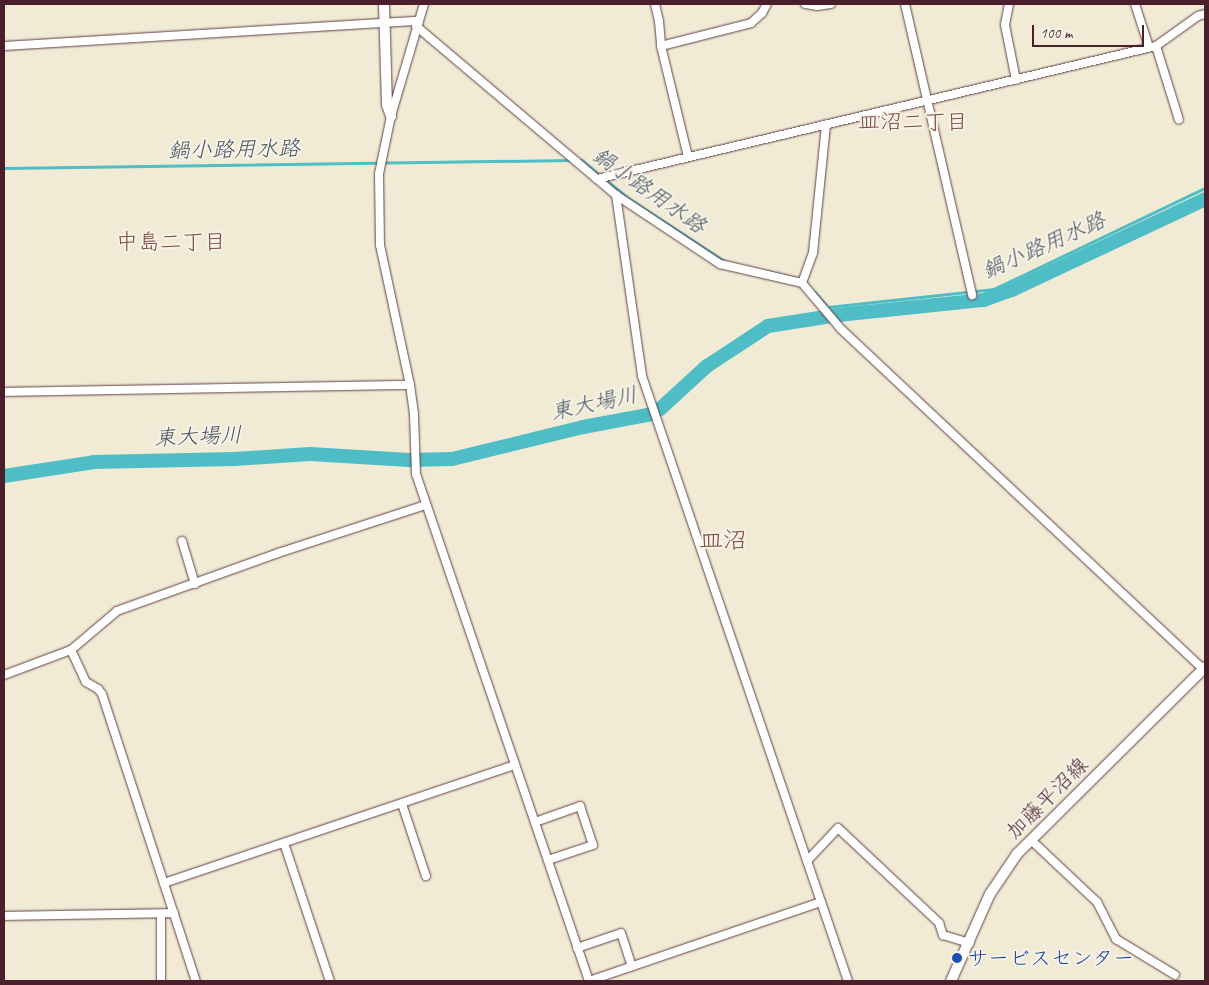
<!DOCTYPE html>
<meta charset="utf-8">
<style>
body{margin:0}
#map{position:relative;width:1209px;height:985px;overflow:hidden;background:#f1ebd5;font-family:Caveat,"Klee One",sans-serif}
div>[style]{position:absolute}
.stream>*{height:2.5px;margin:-1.25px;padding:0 1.25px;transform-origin:1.25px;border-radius:1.25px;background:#4ebdc6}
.river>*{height:14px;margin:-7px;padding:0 7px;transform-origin:7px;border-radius:7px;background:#4ebdc6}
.roads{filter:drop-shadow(0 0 1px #633e44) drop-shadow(0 0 1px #633e44)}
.street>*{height:8px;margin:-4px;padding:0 4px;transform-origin:4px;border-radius:4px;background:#fff}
.secondary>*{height:10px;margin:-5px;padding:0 5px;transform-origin:5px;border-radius:5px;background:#fff}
.dots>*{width:14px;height:14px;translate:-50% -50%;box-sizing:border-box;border:2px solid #f7f3e8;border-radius:50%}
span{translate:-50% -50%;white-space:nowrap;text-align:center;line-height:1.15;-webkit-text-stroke:4px #f7f3e8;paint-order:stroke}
.street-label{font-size:21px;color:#4a1f2b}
.transit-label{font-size:21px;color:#164399}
.left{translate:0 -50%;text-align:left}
.neighbourhood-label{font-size:22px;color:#814d42}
.water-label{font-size:22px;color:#4b5661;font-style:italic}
.quarter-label{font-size:24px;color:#814d42}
.frame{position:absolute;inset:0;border:5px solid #4a1f2b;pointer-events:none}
.scale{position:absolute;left:1032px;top:25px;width:112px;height:22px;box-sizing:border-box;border:2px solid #4a1f2b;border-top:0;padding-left:6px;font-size:15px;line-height:18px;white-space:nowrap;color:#4a1f2b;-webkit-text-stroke:4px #f7f3e8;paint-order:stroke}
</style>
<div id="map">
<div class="stream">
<i style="left:577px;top:160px;width:5px"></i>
<i style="left:582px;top:160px;width:25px;rotate:40deg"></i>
<i style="left:4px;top:168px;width:568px;rotate:-0.81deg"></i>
<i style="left:605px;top:179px;width:32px;rotate:39deg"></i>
<i style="left:630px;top:199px;width:115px;rotate:33.3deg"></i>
<i style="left:766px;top:271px;width:37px;rotate:14deg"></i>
<i style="left:815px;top:292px;width:20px;rotate:49deg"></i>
<i style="left:828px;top:307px;width:167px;rotate:-6.2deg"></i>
<i style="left:994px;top:289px;width:234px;rotate:-25.6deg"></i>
</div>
<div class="river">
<i style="left:4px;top:476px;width:91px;rotate:-8.8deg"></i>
<i style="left:94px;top:462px;width:140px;rotate:-1.2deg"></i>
<i style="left:234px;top:459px;width:76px;rotate:-3.8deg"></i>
<i style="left:310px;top:454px;width:99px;rotate:3.5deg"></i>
<i style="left:409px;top:460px;width:43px;rotate:-1.3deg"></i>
<i style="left:452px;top:459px;width:135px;rotate:-13.7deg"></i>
<i style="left:583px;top:427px;width:66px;rotate:-10.5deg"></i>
<i style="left:648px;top:415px;width:13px;rotate:-27deg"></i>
<i style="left:660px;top:409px;width:64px;rotate:-42.5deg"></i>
<i style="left:707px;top:366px;width:73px;rotate:-33.3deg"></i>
<i style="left:768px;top:326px;width:71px;rotate:-8.9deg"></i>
<i style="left:838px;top:315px;width:147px;rotate:-5.9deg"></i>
<i style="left:984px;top:300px;width:30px;rotate:-20deg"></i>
<i style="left:1012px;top:290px;width:213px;rotate:-25.2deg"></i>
</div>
<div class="roads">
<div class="street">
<i style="left:424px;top:4px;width:117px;rotate:106.4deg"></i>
<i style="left:391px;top:116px;width:59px;rotate:101.7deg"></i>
<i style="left:379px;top:174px;width:71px;rotate:89.2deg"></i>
<i style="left:380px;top:245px;width:143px;rotate:77.9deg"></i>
<i style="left:410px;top:385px;width:29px;rotate:82deg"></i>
<i style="left:414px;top:414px;width:60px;rotate:88.1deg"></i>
<i style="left:416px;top:474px;width:536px;rotate:71.16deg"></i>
<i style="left:655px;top:4px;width:17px;rotate:77deg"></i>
<i style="left:659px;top:21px;width:25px;rotate:85deg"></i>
<i style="left:661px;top:46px;width:114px;rotate:76.3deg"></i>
<i style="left:805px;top:4px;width:12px;rotate:9deg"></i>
<i style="left:817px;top:6px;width:14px;rotate:-8deg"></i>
<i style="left:905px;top:4px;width:299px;rotate:77deg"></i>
<i style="left:1009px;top:4px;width:21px;rotate:101deg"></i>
<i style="left:1005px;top:25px;width:56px;rotate:78.7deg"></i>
<i style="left:1135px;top:4px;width:45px;rotate:72deg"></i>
<i style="left:416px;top:26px;width:262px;rotate:40.2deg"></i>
<i style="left:616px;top:195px;width:125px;rotate:33.6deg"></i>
<i style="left:720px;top:264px;width:84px;rotate:13deg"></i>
<i style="left:802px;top:283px;width:60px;rotate:49.7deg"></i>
<i style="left:841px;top:329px;width:499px;rotate:43.2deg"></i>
<i style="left:4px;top:46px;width:415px;rotate:-3.5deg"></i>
<i style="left:661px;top:46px;width:93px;rotate:-14.3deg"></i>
<i style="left:751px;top:23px;width:15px;rotate:-42deg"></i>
<i style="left:762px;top:13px;width:10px;rotate:-61deg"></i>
<i style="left:1156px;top:46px;width:77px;rotate:72.7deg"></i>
<i style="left:597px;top:179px;width:575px;rotate:-13.38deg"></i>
<i style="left:1156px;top:46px;width:52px;rotate:-35.5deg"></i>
<i style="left:1198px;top:16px;width:7px;rotate:-16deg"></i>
<i style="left:616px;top:195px;width:183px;rotate:81.8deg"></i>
<i style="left:642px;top:376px;width:639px;rotate:71.2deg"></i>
<i style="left:802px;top:283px;width:32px;rotate:-70deg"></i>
<i style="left:813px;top:253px;width:129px;rotate:-84.2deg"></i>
<i style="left:4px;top:392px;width:406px;rotate:-1deg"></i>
<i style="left:182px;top:541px;width:45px;rotate:73.2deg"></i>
<i style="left:71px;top:650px;width:35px;rotate:65deg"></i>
<i style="left:86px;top:682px;width:14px;rotate:30deg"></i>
<i style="left:98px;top:689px;width:6px;rotate:51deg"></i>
<i style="left:102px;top:694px;width:302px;rotate:71.9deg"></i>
<i style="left:4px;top:675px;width:72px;rotate:-20.5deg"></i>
<i style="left:71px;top:650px;width:60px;rotate:-40.3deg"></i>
<i style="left:117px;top:611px;width:171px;rotate:-19.8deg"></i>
<i style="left:278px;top:553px;width:156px;rotate:-18deg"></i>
<i style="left:402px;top:804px;width:76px;rotate:71.6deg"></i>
<i style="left:535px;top:822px;width:48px;rotate:-19.6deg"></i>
<i style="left:580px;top:806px;width:41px;rotate:71.6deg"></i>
<i style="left:593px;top:845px;width:47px;rotate:161.6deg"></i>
<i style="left:1031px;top:840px;width:91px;rotate:43.2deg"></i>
<i style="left:1097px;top:902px;width:42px;rotate:62.8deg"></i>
<i style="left:1116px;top:939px;width:69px;rotate:31.4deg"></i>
<i style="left:284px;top:843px;width:145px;rotate:71.6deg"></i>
<i style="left:807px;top:861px;width:45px;rotate:-46.8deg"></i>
<i style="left:838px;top:828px;width:139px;rotate:43.2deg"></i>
<i style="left:939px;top:923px;width:13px;rotate:72deg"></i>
<i style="left:943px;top:935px;width:28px;rotate:17deg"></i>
<i style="left:164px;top:883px;width:370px;rotate:-18.6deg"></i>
<i style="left:161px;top:914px;width:67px;rotate:90deg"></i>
<i style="left:4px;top:916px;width:170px;rotate:-1deg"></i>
<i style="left:577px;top:948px;width:46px;rotate:-18.8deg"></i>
<i style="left:621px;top:933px;width:35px;rotate:72deg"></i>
<i style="left:589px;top:981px;width:245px;rotate:-18.8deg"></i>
</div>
<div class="secondary">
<i style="left:384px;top:4px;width:101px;rotate:88.3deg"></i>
<i style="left:387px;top:105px;width:12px;rotate:70deg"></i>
<i style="left:951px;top:981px;width:95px;rotate:-65.9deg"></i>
<i style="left:990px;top:894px;width:48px;rotate:-56deg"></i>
<i style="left:1017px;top:854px;width:265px;rotate:-44.8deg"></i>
</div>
</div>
<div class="dots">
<i style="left:957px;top:958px;background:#1a4fb4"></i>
</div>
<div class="street-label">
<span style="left:1047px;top:798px;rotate:-45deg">加藤平沼線</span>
</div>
<div class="transit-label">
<span class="left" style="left:967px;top:958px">サービスセンター</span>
</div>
<div class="neighbourhood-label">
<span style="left:913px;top:123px">皿沼二丁目</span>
<span style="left:171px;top:243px">中島二丁目</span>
</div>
<div class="water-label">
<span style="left:234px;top:150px;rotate:-1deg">鍋小路用水路</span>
<span style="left:649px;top:191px;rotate:35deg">鍋小路用水路</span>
<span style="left:1044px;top:246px;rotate:-24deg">鍋小路用水路</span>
<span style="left:594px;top:404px;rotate:-12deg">東大場川</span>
<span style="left:198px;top:437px;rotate:-2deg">東大場川</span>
</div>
<div class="quarter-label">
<span style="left:723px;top:541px">皿沼</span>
</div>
<div class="frame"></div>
<div class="scale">100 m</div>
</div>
